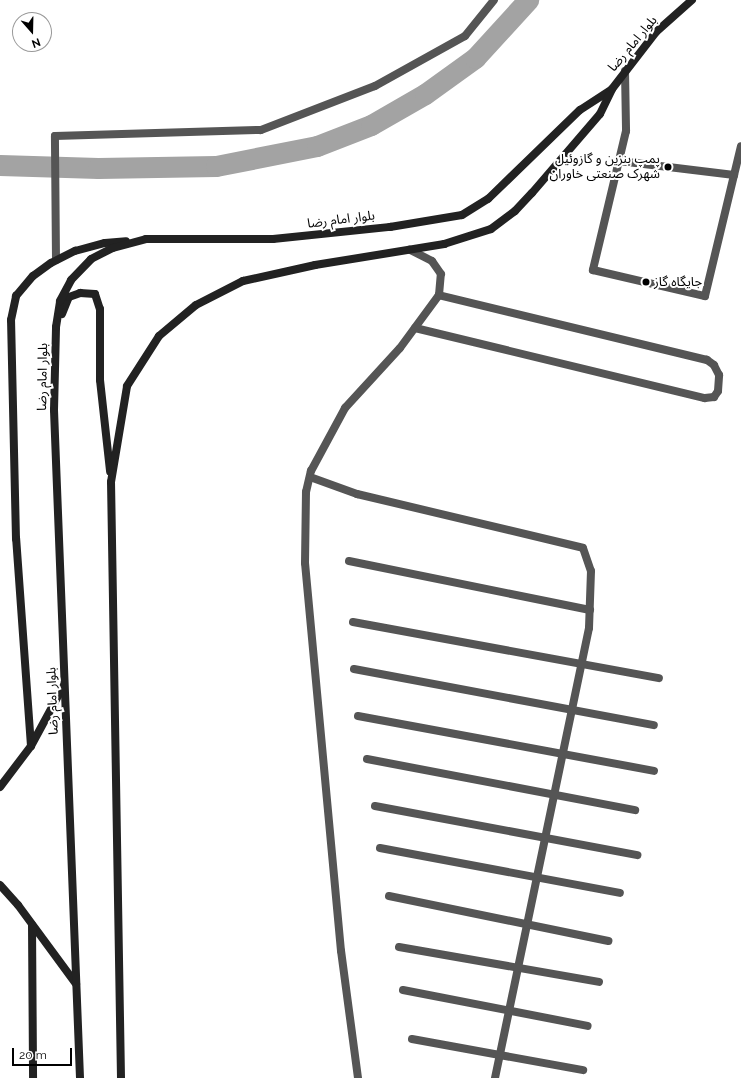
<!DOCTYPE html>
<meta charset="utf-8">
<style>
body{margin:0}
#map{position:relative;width:741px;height:1078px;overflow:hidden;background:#fff;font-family:Raleway,"Noto Sans Arabic",sans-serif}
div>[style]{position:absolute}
.canal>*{height:21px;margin:-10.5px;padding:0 10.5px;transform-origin:10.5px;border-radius:10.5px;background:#a3a3a3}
.lane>*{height:8px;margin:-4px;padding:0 4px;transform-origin:4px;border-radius:4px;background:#555}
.street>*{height:8px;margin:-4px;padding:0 4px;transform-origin:4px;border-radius:4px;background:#555}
.secondary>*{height:8px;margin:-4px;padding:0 4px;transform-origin:4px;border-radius:4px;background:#222}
.dots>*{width:11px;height:11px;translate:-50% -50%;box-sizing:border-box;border:2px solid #fff;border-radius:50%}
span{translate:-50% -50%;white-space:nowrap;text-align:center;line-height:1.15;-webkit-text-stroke:4px #fff;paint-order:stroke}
.street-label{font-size:13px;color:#000}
.poi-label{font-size:13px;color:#000}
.right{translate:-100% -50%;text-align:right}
.left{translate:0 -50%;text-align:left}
.north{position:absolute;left:12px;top:12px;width:40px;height:40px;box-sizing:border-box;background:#fff;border:1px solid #999;border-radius:50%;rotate:160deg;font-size:11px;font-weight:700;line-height:16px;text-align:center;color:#000}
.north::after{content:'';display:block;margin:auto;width:14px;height:18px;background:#000;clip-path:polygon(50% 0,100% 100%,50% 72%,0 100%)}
.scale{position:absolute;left:12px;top:1048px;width:60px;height:18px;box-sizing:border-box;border:2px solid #000;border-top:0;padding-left:5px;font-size:12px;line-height:14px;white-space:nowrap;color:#000;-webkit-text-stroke:3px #fff;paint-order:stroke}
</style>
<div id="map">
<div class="canal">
<i style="left:0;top:165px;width:98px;rotate:1.8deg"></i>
<i style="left:98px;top:168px;width:118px;rotate:-1deg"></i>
<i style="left:216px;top:166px;width:103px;rotate:-11.2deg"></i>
<i style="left:317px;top:146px;width:58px;rotate:-21.3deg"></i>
<i style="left:371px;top:125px;width:62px;rotate:-29.9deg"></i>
<i style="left:425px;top:94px;width:62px;rotate:-35.8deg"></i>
<i style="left:475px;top:58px;width:79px;rotate:-47.6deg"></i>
</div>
<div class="lane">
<i style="left:625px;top:71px;width:60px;rotate:89deg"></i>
<i style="left:626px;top:131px;width:143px;rotate:103.4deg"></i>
<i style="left:593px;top:270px;width:115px;rotate:13.1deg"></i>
<i style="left:705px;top:296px;width:154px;rotate:-76.5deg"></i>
<i style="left:619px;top:161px;width:116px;rotate:6.9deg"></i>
<i style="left:415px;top:328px;width:298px;rotate:13.6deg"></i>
<i style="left:705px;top:398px;width:9px;rotate:-6deg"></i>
<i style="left:714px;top:397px;width:7px;rotate:-56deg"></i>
<i style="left:718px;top:391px;width:16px;rotate:-86deg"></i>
<i style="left:719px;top:375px;width:11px;rotate:-117deg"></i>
<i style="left:714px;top:365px;width:9px;rotate:-144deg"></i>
<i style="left:707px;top:360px;width:276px;rotate:-166.4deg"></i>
<i style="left:310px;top:477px;width:50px;rotate:19.9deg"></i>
<i style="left:357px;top:494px;width:232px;rotate:13.4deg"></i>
<i style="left:583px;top:548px;width:24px;rotate:71deg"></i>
<i style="left:591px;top:571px;width:57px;rotate:92deg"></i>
<i style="left:589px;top:628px;width:460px;rotate:101.8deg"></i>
<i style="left:349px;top:561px;width:246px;rotate:11.5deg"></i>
<i style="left:353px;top:622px;width:311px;rotate:10.4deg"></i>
<i style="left:354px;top:669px;width:305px;rotate:10.6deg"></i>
<i style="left:358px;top:716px;width:301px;rotate:10.5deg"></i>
<i style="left:375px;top:806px;width:267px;rotate:10.6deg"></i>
<i style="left:380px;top:848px;width:244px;rotate:10.6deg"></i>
<i style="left:389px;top:896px;width:224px;rotate:11.6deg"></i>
<i style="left:399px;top:947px;width:203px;rotate:9.9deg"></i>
<i style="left:403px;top:990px;width:188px;rotate:11deg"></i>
<i style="left:412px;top:1039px;width:174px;rotate:10.3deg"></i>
<i style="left:358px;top:1078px;width:128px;rotate:-97.6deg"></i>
<i style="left:341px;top:951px;width:390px;rotate:-95.3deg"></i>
<i style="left:305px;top:563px;width:71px;rotate:-89.2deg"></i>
<i style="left:306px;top:492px;width:22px;rotate:-77deg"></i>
<i style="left:311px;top:471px;width:72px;rotate:-61.6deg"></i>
<i style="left:345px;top:408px;width:81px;rotate:-47.5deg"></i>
<i style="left:400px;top:348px;width:66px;rotate:-53.7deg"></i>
<i style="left:439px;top:295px;width:21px;rotate:-85deg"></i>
<i style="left:441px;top:274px;width:16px;rotate:-125deg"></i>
<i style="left:432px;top:261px;width:25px;rotate:-153deg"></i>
</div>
<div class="street">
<i style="left:56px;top:260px;width:124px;rotate:-90.5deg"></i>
<i style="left:55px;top:136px;width:206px;rotate:-1.7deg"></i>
<i style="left:261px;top:130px;width:122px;rotate:-21.1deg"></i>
<i style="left:375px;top:86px;width:103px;rotate:-29.1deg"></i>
<i style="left:465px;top:36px;width:46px;rotate:-51.1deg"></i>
<i style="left:367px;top:759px;width:273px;rotate:10.8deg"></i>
</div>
<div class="secondary">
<i style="left:62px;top:314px;width:18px;rotate:-68deg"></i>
<i style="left:69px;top:297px;width:12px;rotate:-20deg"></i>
<i style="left:80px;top:293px;width:15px;rotate:4deg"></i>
<i style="left:95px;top:294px;width:16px;rotate:72deg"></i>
<i style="left:100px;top:309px;width:71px;rotate:90deg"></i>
<i style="left:100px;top:380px;width:92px;rotate:83.7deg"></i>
<i style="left:31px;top:746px;width:208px;rotate:-94.1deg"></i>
<i style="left:16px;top:539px;width:219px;rotate:-91.3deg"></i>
<i style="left:11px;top:320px;width:25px;rotate:-78deg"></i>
<i style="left:16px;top:296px;width:26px;rotate:-50deg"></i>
<i style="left:33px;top:276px;width:22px;rotate:-36deg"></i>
<i style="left:51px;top:263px;width:27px;rotate:-27deg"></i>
<i style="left:75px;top:251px;width:31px;rotate:-15deg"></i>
<i style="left:105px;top:243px;width:21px;rotate:-5deg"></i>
<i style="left:0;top:787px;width:51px;rotate:-52.9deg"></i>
<i style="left:31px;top:746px;width:69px;rotate:-61.6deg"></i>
<i style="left:0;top:885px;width:27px;rotate:48deg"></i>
<i style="left:18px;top:905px;width:98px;rotate:53.7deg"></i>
<i style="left:32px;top:925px;width:153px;rotate:89.6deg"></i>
<i style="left:80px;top:1078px;width:669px;rotate:-92.23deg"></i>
<i style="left:54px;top:410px;width:83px;rotate:-88.6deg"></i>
<i style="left:56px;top:327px;width:26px;rotate:-81deg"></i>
<i style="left:60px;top:301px;width:24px;rotate:-62deg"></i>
<i style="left:71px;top:280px;width:29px;rotate:-46deg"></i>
<i style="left:91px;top:259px;width:25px;rotate:-27deg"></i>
<i style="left:113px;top:248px;width:34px;rotate:-15deg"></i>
<i style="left:146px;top:239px;width:127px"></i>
<i style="left:273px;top:239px;width:118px;rotate:-5.9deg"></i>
<i style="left:390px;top:227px;width:73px;rotate:-9.5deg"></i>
<i style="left:462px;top:215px;width:31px;rotate:-32deg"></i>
<i style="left:488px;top:199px;width:128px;rotate:-44.1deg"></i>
<i style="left:580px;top:110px;width:37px;rotate:-33deg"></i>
<i style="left:121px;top:1078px;width:596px;rotate:-90.96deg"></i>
<i style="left:111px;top:482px;width:97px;rotate:-80.5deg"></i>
<i style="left:127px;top:386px;width:59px;rotate:-57.4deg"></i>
<i style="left:159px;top:336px;width:48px;rotate:-40deg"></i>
<i style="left:196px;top:305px;width:53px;rotate:-27.1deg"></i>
<i style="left:243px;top:281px;width:74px;rotate:-12.5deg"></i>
<i style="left:315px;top:265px;width:131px;rotate:-9.2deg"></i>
<i style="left:444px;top:244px;width:49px;rotate:-17.7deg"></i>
<i style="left:491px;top:229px;width:30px;rotate:-37deg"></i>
<i style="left:515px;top:211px;width:25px;rotate:-47deg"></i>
<i style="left:532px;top:193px;width:104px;rotate:-49.3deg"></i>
<i style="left:600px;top:114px;width:28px;rotate:-64deg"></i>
<i style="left:612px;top:89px;width:72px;rotate:-52.3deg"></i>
<i style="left:656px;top:32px;width:48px;rotate:-41.6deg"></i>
</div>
<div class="dots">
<i style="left:668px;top:167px;background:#000"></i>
<i style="left:646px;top:282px;background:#000"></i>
</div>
<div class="street-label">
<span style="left:633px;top:44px;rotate:-50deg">بلوار امام رضا</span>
<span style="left:341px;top:220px;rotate:-7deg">بلوار امام رضا</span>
<span style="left:43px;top:377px;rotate:-89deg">بلوار امام رضا</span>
<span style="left:53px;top:701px;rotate:-92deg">بلوار امام رضا</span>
</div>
<div class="poi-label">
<span class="right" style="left:660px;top:167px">پمپ بنزین و گازوئیل<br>شهرک صنعتی خاوران</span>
<span class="left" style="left:654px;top:282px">جایگاه گاز</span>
</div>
<div class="north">N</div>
<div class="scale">20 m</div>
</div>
